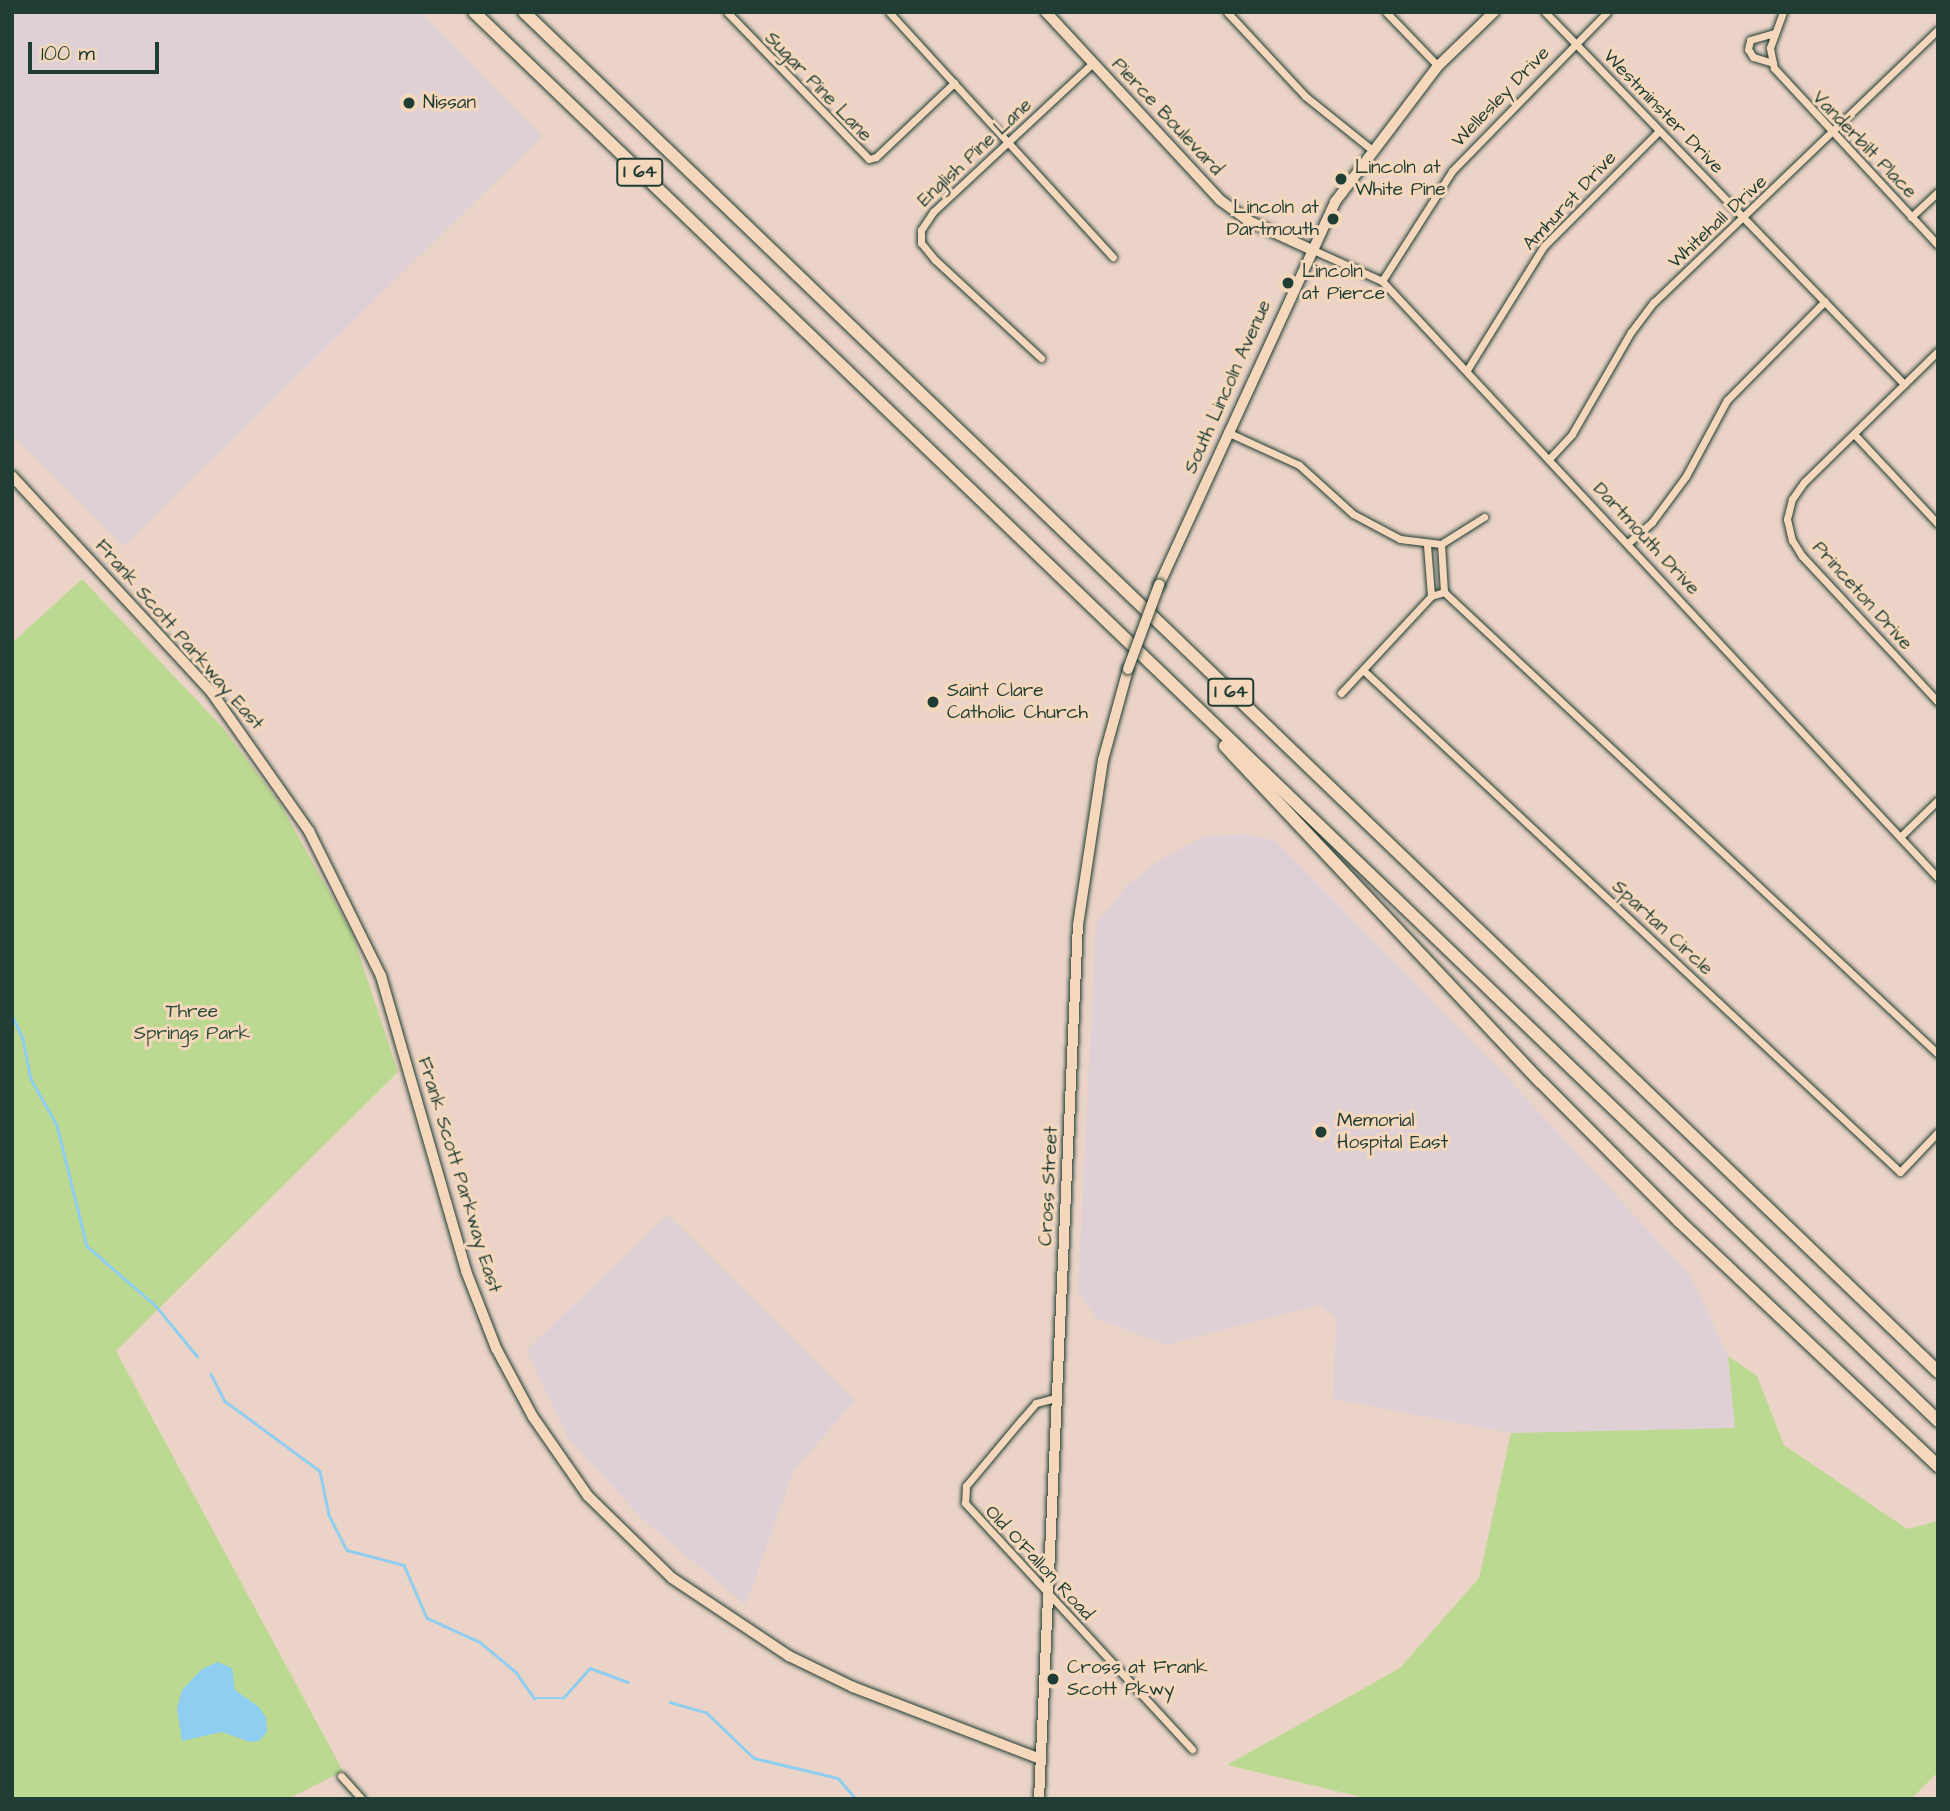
<!DOCTYPE html>
<style>
body{margin:0}
#map{position:relative;width:1950px;height:1811px;overflow:hidden;background:#ebd4c7;font-family:"Architects Daughter",sans-serif}
div>[style]{position:absolute}
.built>*{inset:0;background:#dfd0d5}
.green>*{inset:0;background:#bcd991}
.water>*{inset:0;background:#8fcef0}
.stream>*{height:2.5px;margin:-1.25px;padding:0 1.25px;transform-origin:1.25px;border-radius:1.25px;background:#8fcef0}
.roads{filter:drop-shadow(0 0 2px #1f3d34) drop-shadow(0 0 2px #1f3d34)}
.street>*{height:7px;margin:-3.5px;padding:0 3.5px;transform-origin:3.5px;border-radius:3.5px;background:#f5d8bb}
.secondary>*{height:10px;margin:-5px;padding:0 5px;transform-origin:5px;border-radius:5px;background:#f5d8bb}
.highway>*{height:12px;margin:-6px;padding:0 6px;transform-origin:6px;border-radius:6px;background:#f5d8bb}
.bridges{filter:drop-shadow(0 0 2px #1f3d34) drop-shadow(0 0 2px #1f3d34)}
.secondary-bridge>*{height:10px;margin:-5px;padding:0 5px;transform-origin:5px;border-radius:5px;background:#f5d8bb}
.dots>*{width:19px;height:19px;translate:-50% -50%;box-sizing:border-box;border:4px solid #f5d8bb;border-radius:50%}
span{translate:-50% -50%;white-space:nowrap;text-align:center;line-height:1.15;-webkit-text-stroke:6px #f5d8bb;paint-order:stroke}
.shield-label span{padding:2px 5px;background:#f5d8bb;border:2px solid;border-radius:5px;-webkit-text-stroke-width:0}
.shield-label{font-size:18px;color:#1f3d34;font-weight:700}
.street-label{font-size:19px;color:#1f3d34}
.poi-label{font-size:19px;color:#1f3d34}
.left{translate:0 -50%;text-align:left}
.right{translate:-100% -50%;text-align:right}
.park-label{font-size:19px;color:#2f4d3d}
.frame{position:absolute;inset:0;border:14px solid #1f3d34;pointer-events:none}
.scale{position:absolute;left:28px;top:42px;width:131px;height:32px;box-sizing:border-box;border:4px solid #1f3d34;border-top:0;padding-left:9px;font-size:21px;line-height:24px;white-space:nowrap;color:#1f3d34;-webkit-text-stroke:5px #f5d8bb;paint-order:stroke}
</style>
<div id="map">
<div class="built">
<i style="clip-path:polygon(12px 12px,421px 12px,542px 136px,124px 546px,12px 434px)"></i>
<i style="clip-path:polygon(1246px 834px,1276px 841px,1502px 1072px,1691px 1276px,1728px 1356px,1736px 1428px,1511px 1433px,1333px 1399px,1336px 1317px,1319px 1305px,1166px 1345px,1096px 1318px,1078px 1292px,1096px 924px,1127px 885px,1158px 861px,1205px 836px)"></i>
<i style="clip-path:polygon(668px 1215px,855px 1401px,794px 1470px,746px 1605px,642px 1519px,568px 1438px,526px 1350px)"></i>
</div>
<div class="green">
<i style="clip-path:polygon(82px 579px,224px 729px,280px 804px,352px 933px,398px 1072px,116px 1351px,343px 1771px,288px 1799px,12px 1799px,12px 643px)"></i>
<i style="clip-path:polygon(1728px 1356px,1757px 1376px,1784px 1445px,1907px 1529px,1938px 1521px,1938px 1772px,1911px 1799px,1370px 1799px,1227px 1765px,1400px 1668px,1479px 1578px,1511px 1433px,1735px 1428px)"></i>
</div>
<div class="water">
<i style="clip-path:polygon(217px 1662px,232px 1668px,235px 1690px,259px 1707px,266px 1718px,267px 1732px,259px 1741px,250px 1742px,222px 1732px,182px 1741px,177px 1709px,182px 1690px,201px 1670px)"></i>
</div>
<div class="stream">
<i style="left:12px;top:1015px;width:26px;rotate:65deg"></i>
<i style="left:23px;top:1039px;width:41px;rotate:78.7deg"></i>
<i style="left:31px;top:1079px;width:53px;rotate:60.5deg"></i>
<i style="left:57px;top:1125px;width:125px;rotate:76.1deg"></i>
<i style="left:87px;top:1246px;width:91px;rotate:41deg"></i>
<i style="left:156px;top:1306px;width:65px;rotate:50.6deg"></i>
<i style="left:211px;top:1374px;width:30px;rotate:63deg"></i>
<i style="left:225px;top:1401px;width:118px;rotate:36.4deg"></i>
<i style="left:320px;top:1471px;width:45px;rotate:78.4deg"></i>
<i style="left:329px;top:1515px;width:39px;rotate:63deg"></i>
<i style="left:347px;top:1550px;width:59px;rotate:14.7deg"></i>
<i style="left:404px;top:1565px;width:58px;rotate:66.5deg"></i>
<i style="left:427px;top:1618px;width:58px;rotate:24.4deg"></i>
<i style="left:480px;top:1642px;width:47px;rotate:39.8deg"></i>
<i style="left:516px;top:1672px;width:32px;rotate:55deg"></i>
<i style="left:534px;top:1698px;width:29px"></i>
<i style="left:563px;top:1698px;width:40px;rotate:-48deg"></i>
<i style="left:590px;top:1668px;width:40px;rotate:20.2deg"></i>
<i style="left:670px;top:1702px;width:37px;rotate:16deg"></i>
<i style="left:706px;top:1712px;width:66px;rotate:43.8deg"></i>
<i style="left:754px;top:1758px;width:86px;rotate:13.4deg"></i>
<i style="left:838px;top:1778px;width:28px;rotate:49deg"></i>
</div>
<div class="roads">
<div class="street">
<i style="left:727px;top:12px;width:204px;rotate:46deg"></i>
<i style="left:869px;top:159px;width:7px;rotate:-16deg"></i>
<i style="left:876px;top:157px;width:108px;rotate:-43.5deg"></i>
<i style="left:889px;top:12px;width:332px;rotate:47.6deg"></i>
<i style="left:1227px;top:12px;width:115px;rotate:47.1deg"></i>
<i style="left:1305px;top:96px;width:85px;rotate:38.8deg"></i>
<i style="left:1386px;top:12px;width:75px;rotate:46.1deg"></i>
<i style="left:1545px;top:12px;width:517px;rotate:46.02deg"></i>
<i style="left:1783px;top:12px;width:38px;rotate:110deg"></i>
<i style="left:1770px;top:48px;width:20px;rotate:79deg"></i>
<i style="left:1774px;top:68px;width:241px;rotate:47.2deg"></i>
<i style="left:1773px;top:63px;width:21px;rotate:-163deg"></i>
<i style="left:1753px;top:57px;width:9px;rotate:-122deg"></i>
<i style="left:1748px;top:49px;width:9px;rotate:-77deg"></i>
<i style="left:1750px;top:40px;width:25px;rotate:-16deg"></i>
<i style="left:1911px;top:217px;width:37px;rotate:-43deg"></i>
<i style="left:1311px;top:249px;width:78px;rotate:24.3deg"></i>
<i style="left:1382px;top:281px;width:816px;rotate:47.04deg"></i>
<i style="left:1382px;top:281px;width:130px;rotate:-57.5deg"></i>
<i style="left:1452px;top:171px;width:222px;rotate:-45.7deg"></i>
<i style="left:1938px;top:351px;width:187px;rotate:135.6deg"></i>
<i style="left:1804px;top:482px;width:21px;rotate:125deg"></i>
<i style="left:1792px;top:499px;width:21px;rotate:104deg"></i>
<i style="left:1787px;top:519px;width:22px;rotate:77deg"></i>
<i style="left:1792px;top:540px;width:19px;rotate:58deg"></i>
<i style="left:1802px;top:556px;width:200px;rotate:47deg"></i>
<i style="left:1041px;top:358px;width:144px;rotate:-137.2deg"></i>
<i style="left:935px;top:260px;width:22px;rotate:-129deg"></i>
<i style="left:921px;top:243px;width:13px;rotate:-90deg"></i>
<i style="left:921px;top:230px;width:22px;rotate:-56deg"></i>
<i style="left:933px;top:212px;width:219px;rotate:-43deg"></i>
<i style="left:1467px;top:370px;width:146px;rotate:-58.2deg"></i>
<i style="left:1544px;top:246px;width:163px;rotate:-45deg"></i>
<i style="left:1227px;top:432px;width:79px;rotate:24.6deg"></i>
<i style="left:1299px;top:465px;width:73px;rotate:42.2deg"></i>
<i style="left:1353px;top:514px;width:53px;rotate:28deg"></i>
<i style="left:1400px;top:539px;width:41px;rotate:7deg"></i>
<i style="left:1441px;top:544px;width:51px;rotate:-32.1deg"></i>
<i style="left:1854px;top:434px;width:123px;rotate:47deg"></i>
<i style="left:1549px;top:459px;width:34px;rotate:-47deg"></i>
<i style="left:1572px;top:434px;width:118px;rotate:-60deg"></i>
<i style="left:1631px;top:332px;width:38px;rotate:-53deg"></i>
<i style="left:1654px;top:302px;width:393px;rotate:-43.8deg"></i>
<i style="left:1628px;top:543px;width:32px;rotate:-41deg"></i>
<i style="left:1652px;top:522px;width:57px;rotate:-53.5deg"></i>
<i style="left:1686px;top:476px;width:86px;rotate:-61.7deg"></i>
<i style="left:1727px;top:400px;width:139px;rotate:-45.3deg"></i>
<i style="left:1441px;top:544px;width:48px;rotate:86.4deg"></i>
<i style="left:1444px;top:592px;width:676px;rotate:43.08deg"></i>
<i style="left:1427px;top:545px;width:51px;rotate:85.5deg"></i>
<i style="left:1363px;top:670px;width:735px;rotate:43.07deg"></i>
<i style="left:1900px;top:1172px;width:55px;rotate:-46.5deg"></i>
<i style="left:1341px;top:693px;width:132px;rotate:-47.1deg"></i>
<i style="left:1431px;top:596px;width:14px;rotate:-17deg"></i>
<i style="left:1900px;top:837px;width:53px;rotate:-44.2deg"></i>
<i style="left:1055px;top:1398px;width:20px;rotate:165deg"></i>
<i style="left:1036px;top:1403px;width:23px;rotate:131deg"></i>
<i style="left:1021px;top:1420px;width:86px;rotate:129.8deg"></i>
<i style="left:966px;top:1486px;width:17px;rotate:93deg"></i>
<i style="left:965px;top:1503px;width:335px;rotate:47.3deg"></i>
<i style="left:341px;top:1776px;width:31px;rotate:48deg"></i>
</div>
<div class="secondary">
<i style="left:1046px;top:12px;width:256px;rotate:47.2deg"></i>
<i style="left:1220px;top:200px;width:36px;rotate:36deg"></i>
<i style="left:1249px;top:221px;width:67px;rotate:24.7deg"></i>
<i style="left:12px;top:476px;width:295px;rotate:47.3deg"></i>
<i style="left:212px;top:693px;width:169px;rotate:54.9deg"></i>
<i style="left:309px;top:831px;width:162px;rotate:63.6deg"></i>
<i style="left:381px;top:976px;width:307px;rotate:73.9deg"></i>
<i style="left:466px;top:1271px;width:83px;rotate:68.7deg"></i>
<i style="left:496px;top:1348px;width:78px;rotate:61.8deg"></i>
<i style="left:533px;top:1417px;width:96px;rotate:55.2deg"></i>
<i style="left:588px;top:1496px;width:117px;rotate:44.3deg"></i>
<i style="left:672px;top:1578px;width:141px;rotate:33.7deg"></i>
<i style="left:789px;top:1656px;width:71px;rotate:25.8deg"></i>
<i style="left:853px;top:1687px;width:201px;rotate:21deg"></i>
<i style="left:1159px;top:585px;width:422px;rotate:-65.3deg"></i>
<i style="left:1335px;top:202px;width:171px;rotate:-52.9deg"></i>
<i style="left:1438px;top:66px;width:78px;rotate:-44deg"></i>
<i style="left:1039px;top:1799px;width:875px;rotate:-87.45deg"></i>
<i style="left:1078px;top:925px;width:167px;rotate:-81.4deg"></i>
<i style="left:1103px;top:760px;width:94px;rotate:-74.6deg"></i>
</div>
<div class="highway">
<i style="left:474px;top:12px;width:2032px;rotate:43.9deg"></i>
<i style="left:524px;top:12px;width:1962px;rotate:43.88deg"></i>
<i style="left:1225px;top:746px;width:461px;rotate:46.8deg"></i>
<i style="left:1541px;top:1082px;width:196px;rotate:45.2deg"></i>
<i style="left:1679px;top:1221px;width:357px;rotate:43.4deg"></i>
</div>
</div>
<div class="bridges">
<div class="secondary-bridge">
<i style="left:1128px;top:669px;width:90px;rotate:-69.7deg"></i>
</div>
</div>
<div class="dots">
<i style="left:409px;top:103px;background:#1f3d34"></i>
<i style="left:1341px;top:179px;background:#1f3d34"></i>
<i style="left:1333px;top:219px;background:#1f3d34"></i>
<i style="left:1288px;top:283px;background:#1f3d34"></i>
<i style="left:933px;top:702px;background:#1f3d34"></i>
<i style="left:1321px;top:1132px;background:#1f3d34"></i>
<i style="left:1053px;top:1679px;background:#1f3d34"></i>
</div>
<div class="shield-label">
<span style="left:640px;top:172px">I 64</span>
<span style="left:1231px;top:692px">I 64</span>
</div>
<div class="street-label">
<span style="left:818px;top:87px;rotate:46deg">Sugar Pine Lane</span>
<span style="left:1501px;top:97px;rotate:-46deg">Wellesley Drive</span>
<span style="left:1663px;top:112px;rotate:46deg">Westminster Drive</span>
<span style="left:1167px;top:117px;rotate:47deg">Pierce Boulevard</span>
<span style="left:1864px;top:145px;rotate:46deg">Vanderbilt Place</span>
<span style="left:975px;top:153px;rotate:-43deg">English Pine Lane</span>
<span style="left:1570px;top:201px;rotate:-47deg">Amhurst Drive</span>
<span style="left:1718px;top:222px;rotate:-43deg">Whitehall Drive</span>
<span style="left:1228px;top:387px;rotate:-66deg">South Lincoln Avenue</span>
<span style="left:1646px;top:539px;rotate:47deg">Dartmouth Drive</span>
<span style="left:1862px;top:596px;rotate:48deg">Princeton Drive</span>
<span style="left:179px;top:635px;rotate:49deg">Frank Scott Parkway East</span>
<span style="left:1662px;top:928px;rotate:43deg">Spartan Circle</span>
<span style="left:459px;top:1175px;rotate:73deg">Frank Scott Parkway East</span>
<span style="left:1049px;top:1186px;rotate:-87deg">Cross Street</span>
<span style="left:1039px;top:1563px;rotate:47deg">Old O'Fallon Road</span>
</div>
<div class="poi-label">
<span class="left" style="left:423px;top:103px">Nissan</span>
<span class="left" style="left:1355px;top:179px">Lincoln at<br>White Pine</span>
<span class="right" style="left:1319px;top:219px">Lincoln at<br>Dartmouth</span>
<span class="left" style="left:1302px;top:283px">Lincoln<br>at Pierce</span>
<span class="left" style="left:947px;top:702px">Saint Clare<br>Catholic Church</span>
<span class="left" style="left:1337px;top:1132px">Memorial<br>Hospital East</span>
<span class="left" style="left:1067px;top:1679px">Cross at Frank<br>Scott Pkwy</span>
</div>
<div class="park-label">
<span style="left:192px;top:1023px">Three<br>Springs Park</span>
</div>
<div class="frame"></div>
<div class="scale">100 m</div>
</div>
